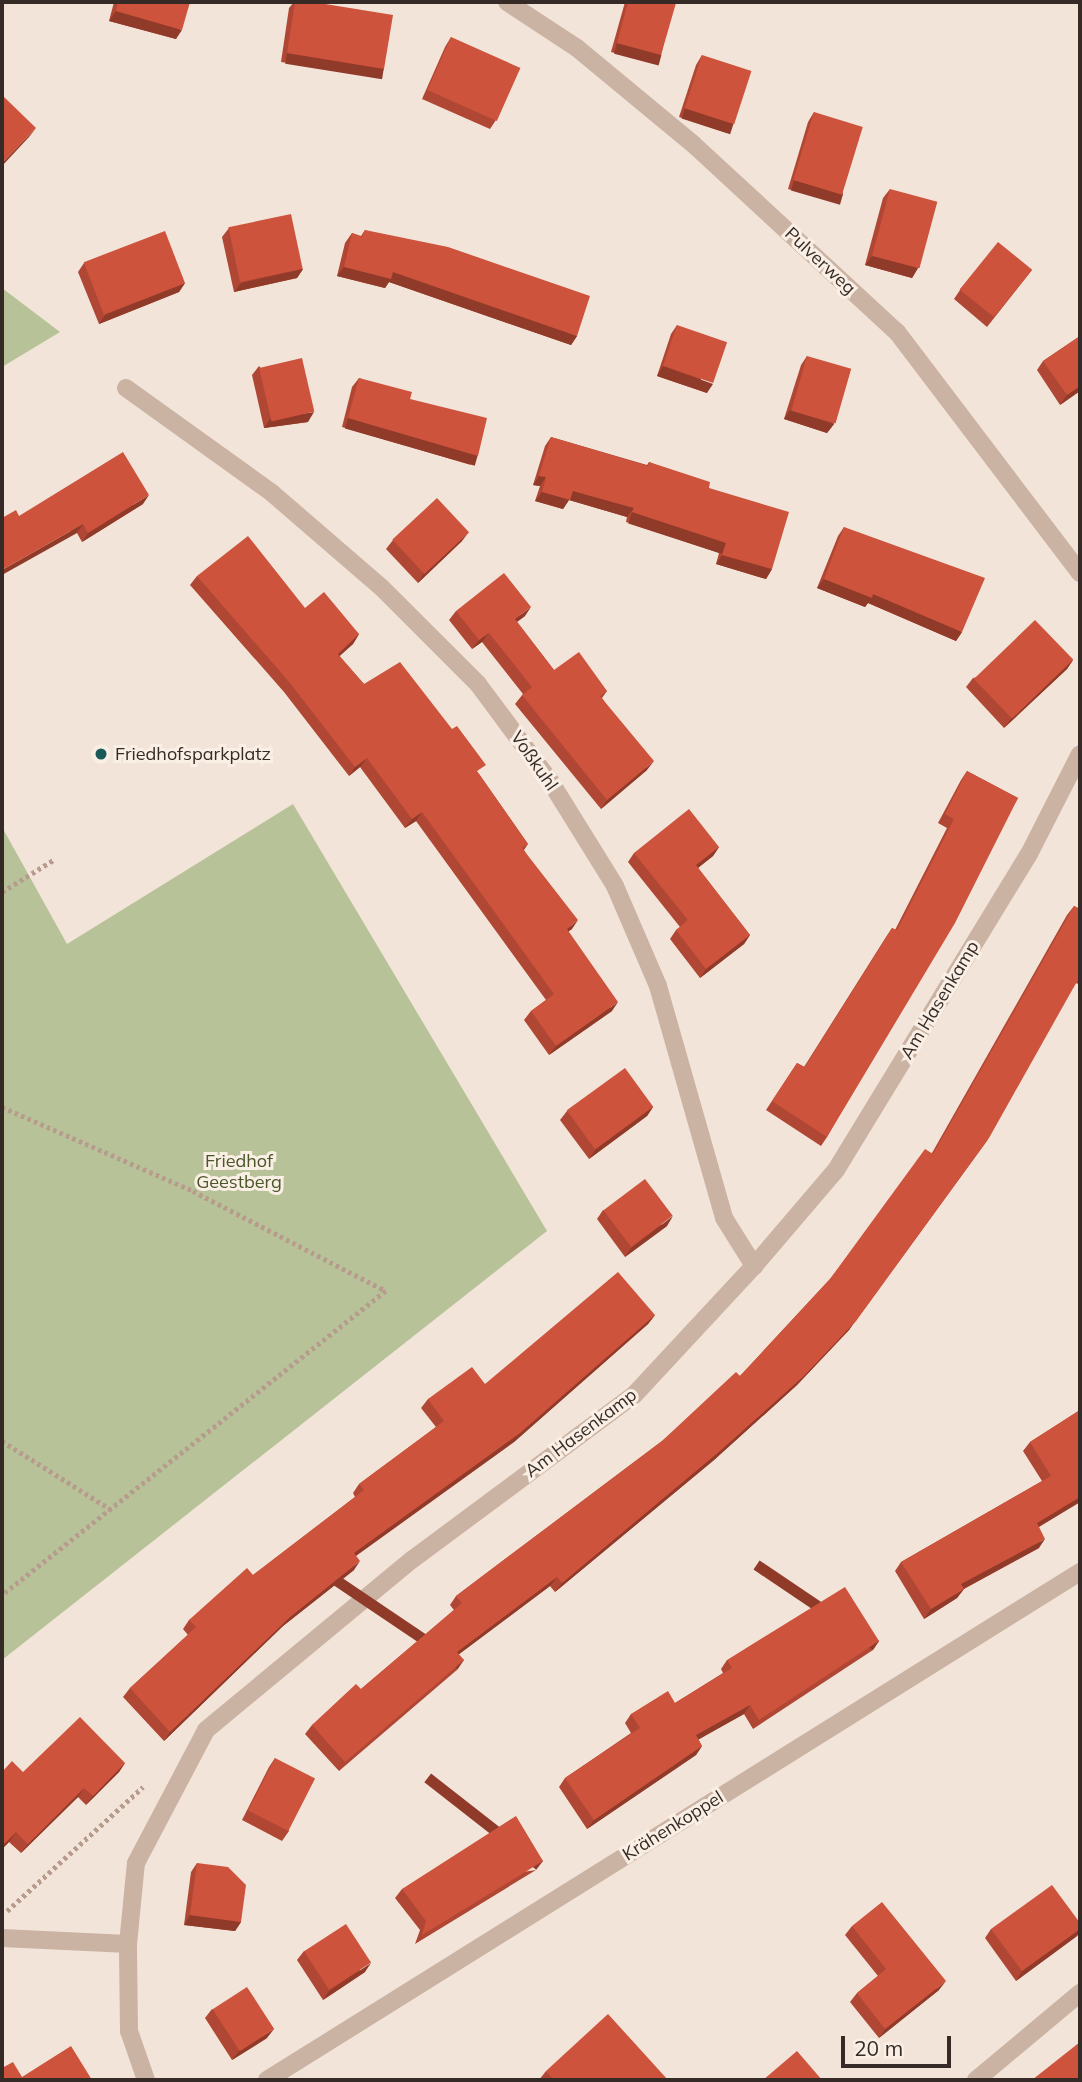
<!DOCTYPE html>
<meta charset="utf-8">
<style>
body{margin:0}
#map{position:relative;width:1082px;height:2082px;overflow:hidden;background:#f3e4d9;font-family:Mulish,sans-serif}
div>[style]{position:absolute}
.green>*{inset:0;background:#b8c298}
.path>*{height:4.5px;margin-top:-2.25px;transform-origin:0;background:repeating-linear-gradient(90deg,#b79c8e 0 3.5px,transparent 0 7px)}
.minor>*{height:18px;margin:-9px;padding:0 9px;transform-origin:9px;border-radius:9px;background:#cbb3a4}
.wall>*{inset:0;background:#b04734}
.shaded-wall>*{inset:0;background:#903a2a;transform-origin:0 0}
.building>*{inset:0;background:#cd533c;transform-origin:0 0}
.dots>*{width:19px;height:19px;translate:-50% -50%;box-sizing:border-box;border:4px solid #faefe5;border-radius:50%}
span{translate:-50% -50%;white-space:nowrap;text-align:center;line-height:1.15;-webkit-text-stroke:6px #faefe5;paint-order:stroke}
.street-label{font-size:18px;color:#362a26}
.poi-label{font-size:18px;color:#362a26}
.left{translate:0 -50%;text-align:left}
.park-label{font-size:18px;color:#495628}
.frame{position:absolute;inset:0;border:4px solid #362a26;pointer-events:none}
.scale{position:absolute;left:841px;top:2036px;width:110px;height:32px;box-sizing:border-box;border:4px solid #362a26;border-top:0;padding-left:9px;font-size:21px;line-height:24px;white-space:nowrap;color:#362a26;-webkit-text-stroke:5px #faefe5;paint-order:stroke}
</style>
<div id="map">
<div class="green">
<i style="clip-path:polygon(2px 288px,60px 332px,2px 367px)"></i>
<i style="clip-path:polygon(293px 804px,547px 1231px,2px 1660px,2px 827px,67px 944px)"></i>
</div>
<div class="path">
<i style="left:2px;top:892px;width:62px;rotate:-31.9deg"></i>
<i style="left:2px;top:1107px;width:209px;rotate:23.7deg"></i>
<i style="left:193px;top:1191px;width:217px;rotate:27.4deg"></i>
<i style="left:386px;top:1291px;width:490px;rotate:141.6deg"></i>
<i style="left:2px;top:1441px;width:128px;rotate:32.2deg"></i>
<i style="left:7px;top:1911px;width:184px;rotate:-42.4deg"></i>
</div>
<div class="minor">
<i style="left:507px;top:2px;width:84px;rotate:33.3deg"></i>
<i style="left:577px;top:48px;width:151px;rotate:39.6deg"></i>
<i style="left:693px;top:144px;width:277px;rotate:42.7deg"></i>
<i style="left:897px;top:332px;width:303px;rotate:52.8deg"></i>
<i style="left:126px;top:388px;width:180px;rotate:35.7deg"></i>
<i style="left:272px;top:493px;width:145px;rotate:40.8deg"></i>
<i style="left:382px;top:588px;width:136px;rotate:45deg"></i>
<i style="left:478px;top:684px;width:121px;rotate:53.4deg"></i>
<i style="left:550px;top:781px;width:123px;rotate:58.2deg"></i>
<i style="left:615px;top:886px;width:109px;rotate:66.7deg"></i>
<i style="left:658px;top:986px;width:241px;rotate:74.1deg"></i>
<i style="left:724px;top:1218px;width:57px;rotate:58deg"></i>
<i style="left:2px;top:1938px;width:126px;rotate:2.7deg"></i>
<i style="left:146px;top:2080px;width:52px;rotate:-109.1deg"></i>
<i style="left:129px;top:2031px;width:87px;rotate:-90.7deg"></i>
<i style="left:128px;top:1944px;width:81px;rotate:-84.4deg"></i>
<i style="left:136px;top:1863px;width:150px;rotate:-62.2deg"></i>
<i style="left:206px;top:1730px;width:268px;rotate:-39.6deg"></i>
<i style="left:413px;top:1559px;width:275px;rotate:-36.6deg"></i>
<i style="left:634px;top:1395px;width:176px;rotate:-47.1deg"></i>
<i style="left:754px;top:1266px;width:126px;rotate:-49.5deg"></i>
<i style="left:836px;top:1170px;width:370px;rotate:-58.6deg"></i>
<i style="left:1029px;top:854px;width:112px;rotate:-63deg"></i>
<i style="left:267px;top:2080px;width:959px;rotate:-32deg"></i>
<i style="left:976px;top:2080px;width:136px;rotate:-39.9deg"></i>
</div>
<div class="wall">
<i style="clip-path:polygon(114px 2px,190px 2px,176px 39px,109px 21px)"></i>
<i style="clip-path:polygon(294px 2px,313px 2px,384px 69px,378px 78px,281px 62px,289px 8px)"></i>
<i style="clip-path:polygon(625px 2px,673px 2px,661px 55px,655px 64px,611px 52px)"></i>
<i style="clip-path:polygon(451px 37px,496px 120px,490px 129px,422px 99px,445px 47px)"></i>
<i style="clip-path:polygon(702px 55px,733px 124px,727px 133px,679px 117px,696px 65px)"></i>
<i style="clip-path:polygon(814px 112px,843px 194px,837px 203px,788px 189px,808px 122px)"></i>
<i style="clip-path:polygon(890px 189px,918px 268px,912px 278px,865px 265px,883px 198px)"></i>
<i style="clip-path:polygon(229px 228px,303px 269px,297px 278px,234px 292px,222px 237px)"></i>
<i style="clip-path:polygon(365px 230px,577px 336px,571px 345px,389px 282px,385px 288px,337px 276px,345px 243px,352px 233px,361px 236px)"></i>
<i style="clip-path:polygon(84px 263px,185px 283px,179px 292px,99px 324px,78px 272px)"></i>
<i style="clip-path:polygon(1032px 270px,987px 327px,954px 299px,960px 290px)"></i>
<i style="clip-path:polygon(677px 325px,707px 393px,657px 376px,671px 334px)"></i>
<i style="clip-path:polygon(1080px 336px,1080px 391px,1060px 405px,1037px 370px,1043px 361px)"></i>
<i style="clip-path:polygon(807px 356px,834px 424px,827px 433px,784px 419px,801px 365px)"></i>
<i style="clip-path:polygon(259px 366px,308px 422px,264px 428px,252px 375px)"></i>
<i style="clip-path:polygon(359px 378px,410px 399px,471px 465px,342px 427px,352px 387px)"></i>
<i style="clip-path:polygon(551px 437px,647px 465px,649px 462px,709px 488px,772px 569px,766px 579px,716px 564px,719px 553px,626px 522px,627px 517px,569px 500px,563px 509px,535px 501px,540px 486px,533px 485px,545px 446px)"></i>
<i style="clip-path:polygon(143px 504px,82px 542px,77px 533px,19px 516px)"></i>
<i style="clip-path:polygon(844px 527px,962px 632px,956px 641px,868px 603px,865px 607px,817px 588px,838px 536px)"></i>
<i style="clip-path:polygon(393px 540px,462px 541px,418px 583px,386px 549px)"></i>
<i style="clip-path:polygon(197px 576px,305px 608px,359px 634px,353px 644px,339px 656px,364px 684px,479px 774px,528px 844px,524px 850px,572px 929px,568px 931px,612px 1011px,549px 1055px,524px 1020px,531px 1011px,546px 1000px,416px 821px,405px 828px,360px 767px,349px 776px,284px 692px,190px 585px)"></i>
<i style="clip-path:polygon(456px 611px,525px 616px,517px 622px,554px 670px,607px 691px,602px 698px,647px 770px,601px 809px,515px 704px,523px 694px,482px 642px,472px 649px,449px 620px)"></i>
<i style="clip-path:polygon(1073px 660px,1067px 669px,1004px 728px,966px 687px,973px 678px)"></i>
<i style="clip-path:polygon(967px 771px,1018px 798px,827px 1137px,821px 1146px,766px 1110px,797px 1063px,804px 1067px,886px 937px,892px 928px,895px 930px,947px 828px,938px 823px,961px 780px)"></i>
<i style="clip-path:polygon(719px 847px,713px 856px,698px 868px,750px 935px,744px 944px,700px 978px,670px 939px,676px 930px,680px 927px,628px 862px,634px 853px)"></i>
<i style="clip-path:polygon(1074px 906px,1080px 909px,1080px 985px,1076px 983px,849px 1330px,797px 1385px,714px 1460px,555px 1592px,550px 1586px,459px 1654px,458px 1669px,339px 1771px,305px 1734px,312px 1725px,361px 1689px,454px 1610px,450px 1605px,456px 1596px,662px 1441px,740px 1376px,830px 1279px,932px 1153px,1067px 915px)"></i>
<i style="clip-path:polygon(653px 1107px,647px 1116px,589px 1159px,560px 1120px,567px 1111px)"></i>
<i style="clip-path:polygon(603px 1210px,667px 1226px,625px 1257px,597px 1219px)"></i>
<i style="clip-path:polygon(655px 1315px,648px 1324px,514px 1442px,356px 1556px,354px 1570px,283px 1626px,164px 1741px,123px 1697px,130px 1688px,188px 1635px,183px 1629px,189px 1620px,253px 1575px,355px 1497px,353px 1493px,359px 1484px,436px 1427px,421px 1408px,428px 1399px,485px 1384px)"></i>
<i style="clip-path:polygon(1080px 1410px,1080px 1502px,1039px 1527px,1039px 1548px,964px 1589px,957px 1598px,924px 1619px,895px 1571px,901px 1562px,1042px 1481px,1023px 1451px,1030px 1442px)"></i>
<i style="clip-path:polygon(879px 1641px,873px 1650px,753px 1729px,744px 1714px,698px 1739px,702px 1746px,696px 1755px,587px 1829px,559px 1787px,565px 1778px,631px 1733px,625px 1723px,631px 1714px,675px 1703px,723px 1673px,721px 1669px,727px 1660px)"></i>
<i style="clip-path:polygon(275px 1758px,289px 1831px,282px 1841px,242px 1820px,269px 1767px)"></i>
<i style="clip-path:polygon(125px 1763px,119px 1772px,86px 1805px,78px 1797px,21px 1853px,9px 1842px,2px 1849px,2px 1772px,23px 1772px)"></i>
<i style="clip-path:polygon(197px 1863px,241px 1922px,235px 1931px,184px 1925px,191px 1872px)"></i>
<i style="clip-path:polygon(536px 1870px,415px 1944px,420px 1930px,395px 1898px,402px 1889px)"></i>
<i style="clip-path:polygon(1080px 1923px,1080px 1931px,1077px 1936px,1016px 1981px,985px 1938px,991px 1929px)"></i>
<i style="clip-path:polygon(852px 1926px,939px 1990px,879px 2038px,850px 2002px,857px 1993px,878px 1976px,845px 1935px)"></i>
<i style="clip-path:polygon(304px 1951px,365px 1972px,323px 2000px,297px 1960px)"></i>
<i style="clip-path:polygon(212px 2009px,267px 2038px,232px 2060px,205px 2018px)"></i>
<i style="clip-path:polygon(546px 2071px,668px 2080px,539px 2080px)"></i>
</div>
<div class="shaded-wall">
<i style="clip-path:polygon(116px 11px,182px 30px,176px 39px,109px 21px)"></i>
<i style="left:617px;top:43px;width:46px;height:11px;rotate:15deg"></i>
<i style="left:287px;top:53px;width:98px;height:11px;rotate:9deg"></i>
<i style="left:685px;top:108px;width:51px;height:11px;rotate:18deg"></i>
<i style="clip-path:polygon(36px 128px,29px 137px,2px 166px,2px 163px)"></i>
<i style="left:794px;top:180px;width:51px;height:11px;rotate:16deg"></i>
<i style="clip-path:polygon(872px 256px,918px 268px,912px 278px,865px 265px)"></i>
<i style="clip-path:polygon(344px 267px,393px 272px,577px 336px,571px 345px,389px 282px,385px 288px,337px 276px)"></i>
<i style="clip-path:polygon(303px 269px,297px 278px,234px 292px,241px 283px)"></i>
<i style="clip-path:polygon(185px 283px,179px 292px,99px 324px,105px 315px)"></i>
<i style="clip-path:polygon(663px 366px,713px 384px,707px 393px,657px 376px)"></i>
<i style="clip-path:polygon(1080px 386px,1080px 391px,1060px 405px,1067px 395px)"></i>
<i style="clip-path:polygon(790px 410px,834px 424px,827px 433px,784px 419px)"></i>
<i style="clip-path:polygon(314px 412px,308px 422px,264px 428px,270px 419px)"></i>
<i style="left:348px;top:418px;width:135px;height:11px;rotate:16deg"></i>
<i style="clip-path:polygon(539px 476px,546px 477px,540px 486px,533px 485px)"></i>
<i style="clip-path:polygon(573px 491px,634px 508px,627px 517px,569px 500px,563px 509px,535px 501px,542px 492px)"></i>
<i style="clip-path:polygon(149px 495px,143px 504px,82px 542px,88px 533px)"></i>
<i style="left:632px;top:512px;width:99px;height:12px;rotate:18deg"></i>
<i style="clip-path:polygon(83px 524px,77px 533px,2px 575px,2px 570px)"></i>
<i style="clip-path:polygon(469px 532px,462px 541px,418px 583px,424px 573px)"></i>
<i style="clip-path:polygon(722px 555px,772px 569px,766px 579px,716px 564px)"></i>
<i style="clip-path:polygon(824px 579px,873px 594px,962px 632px,956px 641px,868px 603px,865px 607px,817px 588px)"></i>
<i style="clip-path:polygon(531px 607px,525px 616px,508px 628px,515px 619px)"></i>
<i style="clip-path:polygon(489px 633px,482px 642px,472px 649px,479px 640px)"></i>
<i style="clip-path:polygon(359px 634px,353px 644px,332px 663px,338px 654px)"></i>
<i style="clip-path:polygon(1073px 660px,1067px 669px,1004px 728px,1011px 719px)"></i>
<i style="clip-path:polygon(367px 758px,360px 767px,349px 776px,355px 767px)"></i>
<i style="clip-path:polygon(654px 761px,647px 770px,601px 809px,607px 800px)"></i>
<i style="clip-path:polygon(422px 812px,416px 821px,405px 828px,412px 819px)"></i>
<i style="clip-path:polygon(719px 847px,713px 856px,690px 874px,696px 865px)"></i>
<i style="clip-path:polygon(578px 920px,572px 929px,560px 938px,567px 929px)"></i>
<i style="clip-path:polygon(750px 935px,744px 944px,700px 978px,706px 969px)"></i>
<i style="clip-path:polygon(618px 1002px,612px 1011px,549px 1055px,556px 1046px)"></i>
<i style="clip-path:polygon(653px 1107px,647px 1116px,589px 1159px,595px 1150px)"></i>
<i style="clip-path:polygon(989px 1138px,849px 1330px,797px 1385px,714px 1460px,555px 1592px,562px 1583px)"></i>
<i style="clip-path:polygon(673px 1216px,667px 1226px,625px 1257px,631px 1248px)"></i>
<i style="clip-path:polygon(655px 1315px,648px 1324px,514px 1442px,347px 1562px,354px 1553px)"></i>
<i style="clip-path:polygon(1080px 1497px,1080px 1502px,1030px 1532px,1037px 1523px)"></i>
<i style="clip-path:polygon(1045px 1539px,1039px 1548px,954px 1594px,961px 1584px)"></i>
<i style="clip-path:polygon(360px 1561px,354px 1570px,283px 1626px,164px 1741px,170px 1732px,290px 1617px)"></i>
<i style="clip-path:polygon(557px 1577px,550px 1586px,450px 1661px,457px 1652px)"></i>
<i style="clip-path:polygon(964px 1589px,957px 1598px,924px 1619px,931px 1609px)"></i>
<i style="left:879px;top:1641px;width:11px;height:144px;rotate:124deg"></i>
<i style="left:464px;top:1660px;width:11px;height:157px;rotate:124deg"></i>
<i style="clip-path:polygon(750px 1705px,744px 1714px,689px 1745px,696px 1735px)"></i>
<i style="clip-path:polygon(702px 1746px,696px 1755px,587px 1829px,594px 1820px)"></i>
<i style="clip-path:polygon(125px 1763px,119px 1772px,86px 1805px,93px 1796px)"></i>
<i style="clip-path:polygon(84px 1788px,78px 1797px,21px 1853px,28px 1844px)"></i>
<i style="clip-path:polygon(16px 1832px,9px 1842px,2px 1849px,2px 1846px)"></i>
<i style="left:543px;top:1861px;width:11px;height:142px;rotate:128deg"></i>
<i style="clip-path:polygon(190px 1915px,241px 1922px,235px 1931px,184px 1925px)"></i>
<i style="clip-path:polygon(1080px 1929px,1080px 1931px,1077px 1936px,1016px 1981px,1022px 1971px)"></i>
<i style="clip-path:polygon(371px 1963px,365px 1972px,323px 2000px,329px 1991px)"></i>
<i style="clip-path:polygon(946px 1981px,939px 1990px,879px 2038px,885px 2029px)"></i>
<i style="clip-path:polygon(274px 2029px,267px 2038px,232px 2060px,239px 2051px)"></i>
</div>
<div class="building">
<i style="clip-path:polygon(118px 2px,190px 2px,182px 30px,116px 11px)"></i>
<i style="clip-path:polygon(295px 2px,313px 2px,393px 15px,384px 69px,287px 53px)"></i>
<i style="clip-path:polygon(628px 2px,676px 3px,661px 55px,617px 43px)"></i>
<i style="left:451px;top:37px;width:76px;height:58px;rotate:24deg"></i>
<i style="left:702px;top:55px;width:52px;height:56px;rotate:18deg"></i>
<i style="clip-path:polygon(2px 95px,36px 128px,2px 163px)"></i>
<i style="left:814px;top:112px;width:51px;height:71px;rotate:17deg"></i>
<i style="left:890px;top:189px;width:49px;height:69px;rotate:15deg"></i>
<i style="left:291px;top:214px;width:56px;height:64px;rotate:78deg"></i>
<i style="clip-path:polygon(365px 230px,448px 247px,590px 296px,577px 336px,393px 272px,391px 279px,344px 267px,352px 233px,362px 237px)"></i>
<i style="left:165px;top:231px;width:56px;height:87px;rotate:69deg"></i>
<i style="left:998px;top:242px;width:44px;height:61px;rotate:39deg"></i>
<i style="left:677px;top:325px;width:53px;height:43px;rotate:19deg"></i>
<i style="clip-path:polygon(1080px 336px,1080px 386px,1067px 395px,1043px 361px)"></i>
<i style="left:807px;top:356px;width:46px;height:57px;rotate:16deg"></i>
<i style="left:302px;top:358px;width:55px;height:44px;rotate:77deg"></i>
<i style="clip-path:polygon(359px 378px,412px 392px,410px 399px,487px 418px,478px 456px,348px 418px)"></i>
<i style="clip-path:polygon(551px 437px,648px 466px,649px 462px,710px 482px,709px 488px,789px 512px,772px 569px,722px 555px,726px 543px,632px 512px,634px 508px,573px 491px,570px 500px,542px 492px,546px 477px,539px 476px)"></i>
<i style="clip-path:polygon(123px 452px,149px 495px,88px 533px,83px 524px,2px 570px,2px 518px,16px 510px,19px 516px)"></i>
<i style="left:437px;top:498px;width:47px;height:61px;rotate:47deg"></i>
<i style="clip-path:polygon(844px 527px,985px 578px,962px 632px,873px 594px,872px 598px,824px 579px)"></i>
<i style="clip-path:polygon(248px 536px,305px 608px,324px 592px,359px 634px,338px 654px,364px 684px,400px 662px,452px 729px,457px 726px,486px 765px,477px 771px,528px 844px,522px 848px,578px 920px,567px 929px,618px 1002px,556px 1046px,531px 1011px,554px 994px,422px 812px,412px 819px,367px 758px,355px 767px,290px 683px,197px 576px)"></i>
<i style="clip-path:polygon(504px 573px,531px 607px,515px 619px,554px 670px,579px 652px,607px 691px,600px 696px,654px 761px,607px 800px,522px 695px,532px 687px,489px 633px,479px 640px,456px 611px)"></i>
<i style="left:1035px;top:620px;width:55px;height:85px;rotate:46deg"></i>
<i style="clip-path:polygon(967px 771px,1018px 798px,955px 923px,827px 1137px,772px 1101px,797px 1063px,805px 1067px,892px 928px,897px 930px,954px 819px,945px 814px)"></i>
<i style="clip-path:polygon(689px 809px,719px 847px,696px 865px,750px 935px,706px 969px,676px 930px,688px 920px,634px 853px)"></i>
<i style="clip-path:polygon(1074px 906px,1080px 909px,1080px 976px,989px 1138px,856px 1321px,804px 1376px,720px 1451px,562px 1583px,557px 1577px,457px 1652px,464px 1660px,345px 1762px,312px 1725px,356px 1684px,361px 1689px,462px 1603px,456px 1596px,662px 1441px,736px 1372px,740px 1376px,830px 1279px,925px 1149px,933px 1154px)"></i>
<i style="left:625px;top:1068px;width:48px;height:72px;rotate:54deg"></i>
<i style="left:645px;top:1179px;width:46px;height:52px;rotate:53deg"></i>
<i style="clip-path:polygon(618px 1272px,655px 1315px,520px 1433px,354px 1553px,360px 1561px,290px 1617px,170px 1732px,130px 1688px,196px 1627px,189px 1620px,247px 1568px,253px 1575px,364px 1490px,359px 1484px,444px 1421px,428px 1399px,472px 1367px,485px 1384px)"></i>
<i style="clip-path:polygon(1080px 1410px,1080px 1497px,1037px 1523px,1045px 1539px,961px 1584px,964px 1589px,931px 1609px,901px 1562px,1051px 1476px,1030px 1442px)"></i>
<i style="clip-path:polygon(845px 1587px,879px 1641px,759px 1720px,750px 1705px,696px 1735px,702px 1746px,594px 1820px,565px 1778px,640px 1728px,631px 1714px,668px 1691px,675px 1703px,732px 1668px,727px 1660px)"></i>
<i style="clip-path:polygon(80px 1717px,125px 1763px,93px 1796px,84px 1788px,28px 1844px,16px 1832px,2px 1846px,2px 1772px,12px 1761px,23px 1772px)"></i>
<i style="left:275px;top:1758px;width:45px;height:59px;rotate:27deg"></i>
<i style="clip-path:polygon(516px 1816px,543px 1861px,422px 1935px,426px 1921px,402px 1889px)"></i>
<i style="clip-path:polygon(197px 1863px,228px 1867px,246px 1885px,241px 1922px,190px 1915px)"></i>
<i style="clip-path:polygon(1052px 1885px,1080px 1923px,1080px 1929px,1022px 1971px,991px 1929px)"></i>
<i style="clip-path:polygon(882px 1902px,946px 1981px,885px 2029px,857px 1993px,886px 1969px,852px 1926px)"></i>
<i style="left:346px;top:1924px;width:46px;height:50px;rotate:57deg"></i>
<i style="left:247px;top:1987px;width:50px;height:41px;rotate:57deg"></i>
<i style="clip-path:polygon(608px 2014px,668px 2080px,554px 2080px,546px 2071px)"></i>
<i style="clip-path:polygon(1080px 2042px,1080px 2080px,1032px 2080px)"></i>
<i style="clip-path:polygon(71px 2046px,92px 2080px,2px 2080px,2px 2068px,13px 2062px,22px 2077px)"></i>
<i style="clip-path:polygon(797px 2051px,822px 2080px,763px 2080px)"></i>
</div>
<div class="dots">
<i style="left:101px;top:754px;background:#195a58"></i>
</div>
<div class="street-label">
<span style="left:820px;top:261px;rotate:43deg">Pulverweg</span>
<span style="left:534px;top:761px;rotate:55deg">Voßkuhl</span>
<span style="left:940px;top:1000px;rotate:-59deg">Am Hasenkamp</span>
<span style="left:581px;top:1433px;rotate:-37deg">Am Hasenkamp</span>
<span style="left:673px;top:1826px;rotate:-32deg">Krähenkoppel</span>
</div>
<div class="poi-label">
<span class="left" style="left:115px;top:754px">Friedhofsparkplatz</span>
</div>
<div class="park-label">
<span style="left:239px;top:1172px">Friedhof<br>Geestberg</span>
</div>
<div class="frame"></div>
<div class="scale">20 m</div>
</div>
